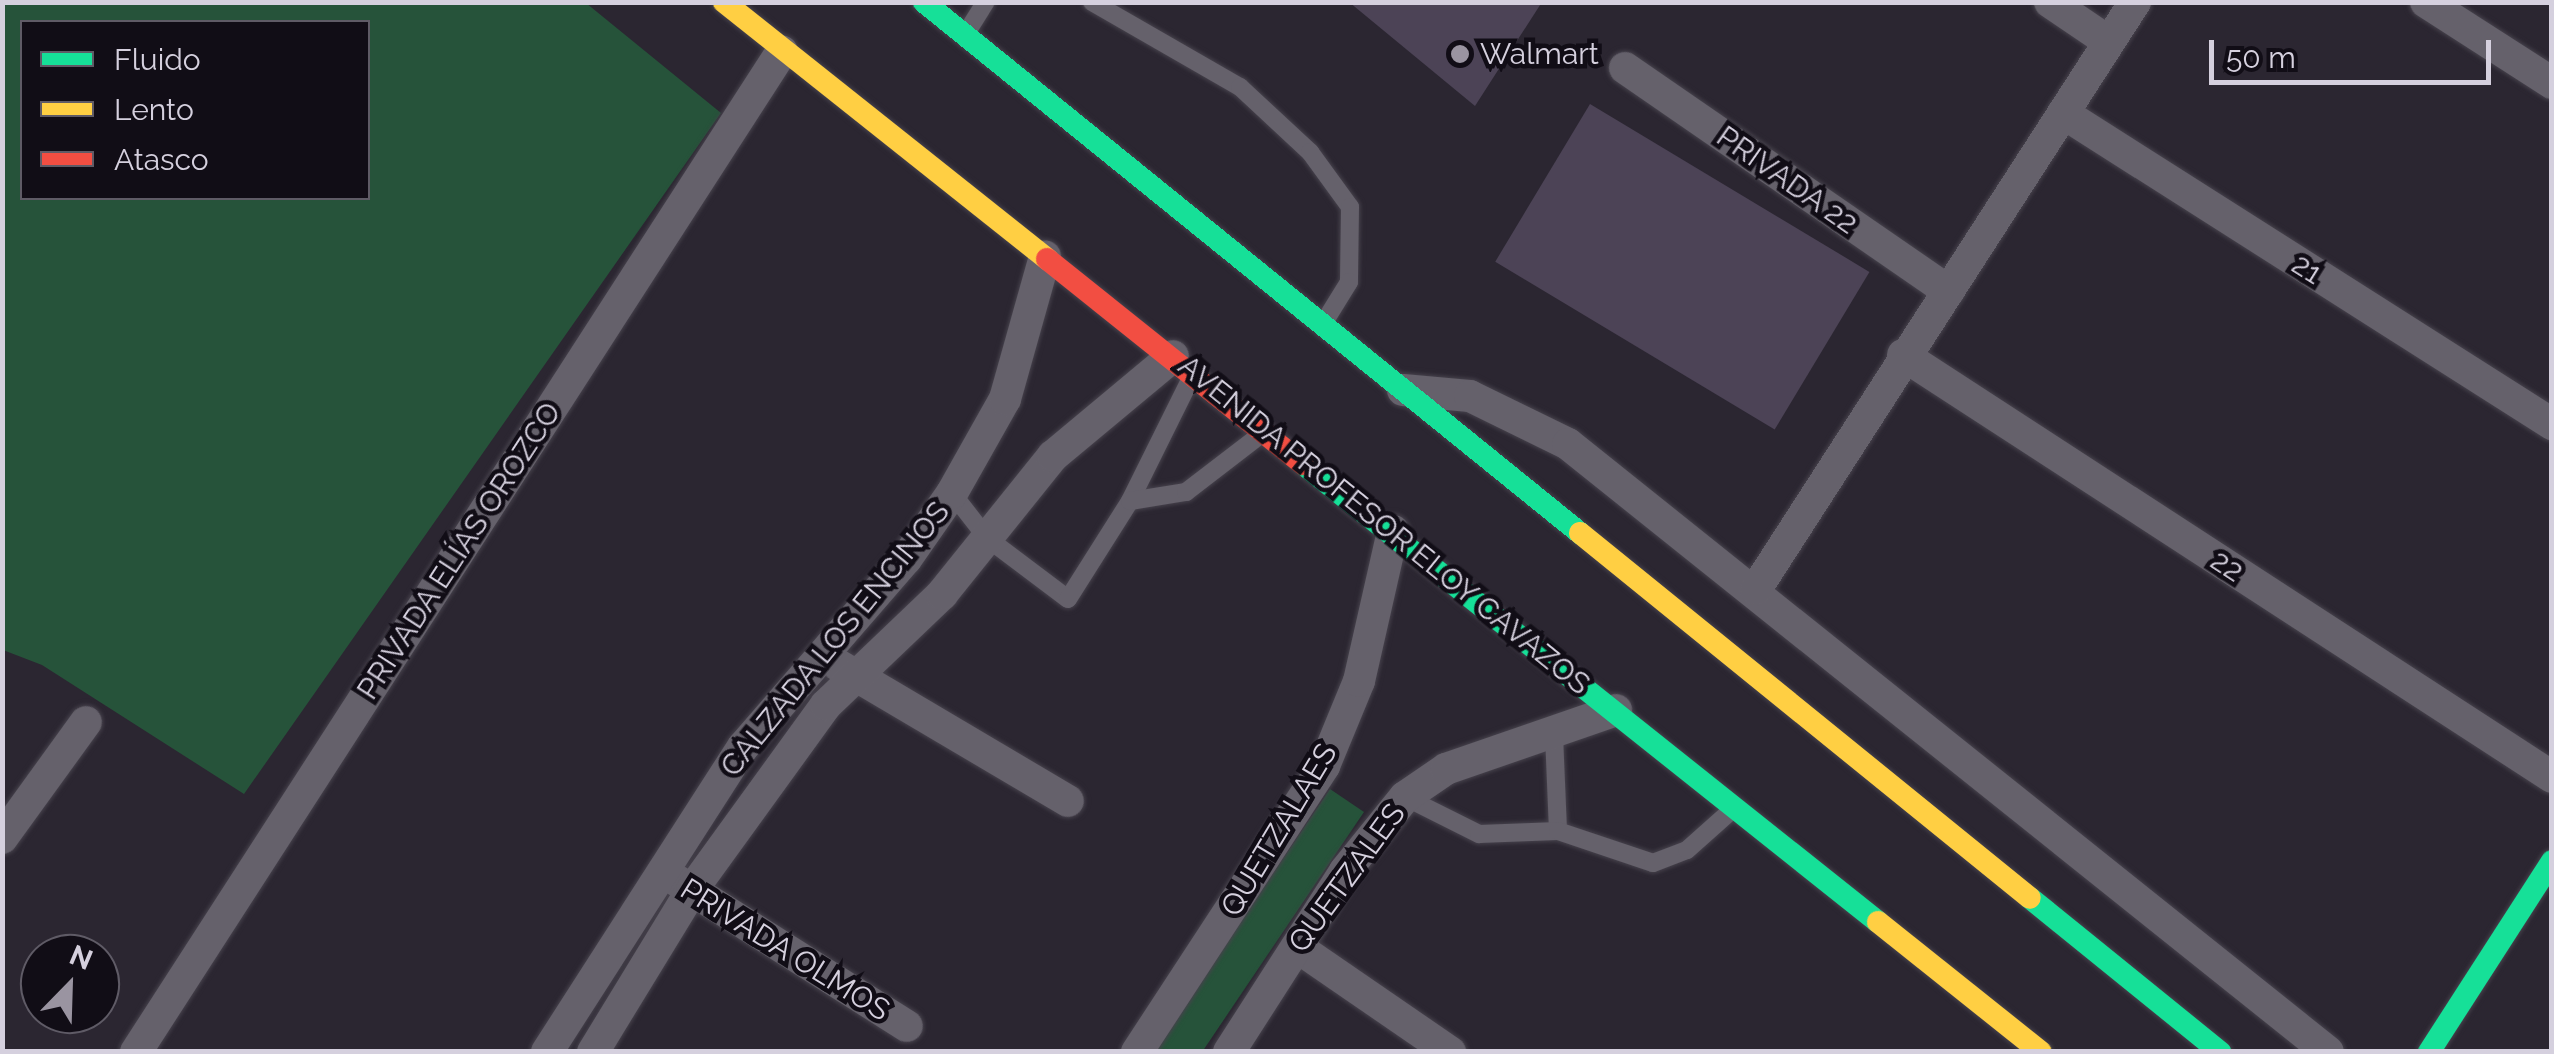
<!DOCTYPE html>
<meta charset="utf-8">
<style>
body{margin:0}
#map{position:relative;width:2554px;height:1054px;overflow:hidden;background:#2b2631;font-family:Raleway,sans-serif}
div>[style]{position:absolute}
.green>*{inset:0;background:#26533a;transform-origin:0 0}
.building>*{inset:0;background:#4c4356;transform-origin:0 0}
.roads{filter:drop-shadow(0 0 2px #46424c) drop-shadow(0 0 2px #46424c)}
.lane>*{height:18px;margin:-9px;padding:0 9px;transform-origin:9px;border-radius:9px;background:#65616b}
.street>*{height:32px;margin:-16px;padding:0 16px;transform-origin:16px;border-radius:16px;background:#65616b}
.fast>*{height:22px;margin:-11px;padding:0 11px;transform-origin:11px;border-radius:11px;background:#16e098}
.slow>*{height:22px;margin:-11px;padding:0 11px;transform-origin:11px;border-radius:11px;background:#ffcf43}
.jam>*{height:22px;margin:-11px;padding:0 11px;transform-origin:11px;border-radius:11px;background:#f24e42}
.dots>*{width:28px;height:28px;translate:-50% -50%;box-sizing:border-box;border:5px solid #110d16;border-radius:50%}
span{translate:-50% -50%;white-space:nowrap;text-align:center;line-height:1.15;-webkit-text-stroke:9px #110d16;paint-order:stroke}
.poi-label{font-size:30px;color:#d5d0de}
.left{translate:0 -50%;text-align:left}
.street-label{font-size:30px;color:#d5d0de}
.frame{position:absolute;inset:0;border:5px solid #d5d0de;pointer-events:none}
.legend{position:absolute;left:20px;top:20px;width:350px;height:180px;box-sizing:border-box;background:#110d16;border:2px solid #5f5b66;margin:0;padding:12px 18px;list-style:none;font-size:30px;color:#d5d0de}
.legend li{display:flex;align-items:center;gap:20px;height:50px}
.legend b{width:50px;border:2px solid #5f5b66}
.north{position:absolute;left:20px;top:934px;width:100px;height:100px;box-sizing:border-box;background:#110d16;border:2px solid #5f5b66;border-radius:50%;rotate:23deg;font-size:28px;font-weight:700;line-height:40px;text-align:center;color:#d5d0de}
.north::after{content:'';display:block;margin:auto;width:35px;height:45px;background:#9a94a1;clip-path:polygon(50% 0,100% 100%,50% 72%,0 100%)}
.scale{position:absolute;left:2209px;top:40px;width:282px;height:45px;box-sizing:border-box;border:5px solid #d5d0de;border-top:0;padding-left:12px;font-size:30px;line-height:35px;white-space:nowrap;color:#d5d0de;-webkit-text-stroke:8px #110d16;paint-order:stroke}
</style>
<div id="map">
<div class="green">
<i style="clip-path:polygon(evenodd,2px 3px,586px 3px,721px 113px,244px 794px,42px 665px,3px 650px,2px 3px,22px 22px,368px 22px,368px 198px,22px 198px,22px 22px)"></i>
<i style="left:1330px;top:789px;width:41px;height:313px;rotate:34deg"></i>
</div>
<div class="building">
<i style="clip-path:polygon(1349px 2px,1542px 2px,1475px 106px)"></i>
<i style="left:1590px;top:104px;width:326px;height:184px;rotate:31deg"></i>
</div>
<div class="roads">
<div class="lane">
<i style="left:1092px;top:2px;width:171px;rotate:29.9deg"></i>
<i style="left:1240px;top:87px;width:96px;rotate:42.9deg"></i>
<i style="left:1310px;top:152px;width:68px;rotate:54deg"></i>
<i style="left:1350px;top:207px;width:75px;rotate:90.8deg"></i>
<i style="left:1349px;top:282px;width:49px;rotate:121.8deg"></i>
<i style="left:965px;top:35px;width:39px;rotate:-58deg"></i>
<i style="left:952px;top:493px;width:57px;rotate:52.1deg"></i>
<i style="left:987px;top:538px;width:101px;rotate:37deg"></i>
<i style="left:1068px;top:599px;width:116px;rotate:-57.7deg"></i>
<i style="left:1130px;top:501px;width:137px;rotate:-63.6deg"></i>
<i style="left:1130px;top:501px;width:57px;rotate:-9.1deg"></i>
<i style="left:1186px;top:492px;width:97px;rotate:-37.5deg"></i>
<i style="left:1554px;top:735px;width:96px;rotate:87.6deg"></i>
<i style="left:1405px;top:797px;width:83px;rotate:26.6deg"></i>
<i style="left:1479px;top:834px;width:79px;rotate:-2.2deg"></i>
<i style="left:1558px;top:831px;width:100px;rotate:18.6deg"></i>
<i style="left:1653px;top:863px;width:36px;rotate:-21deg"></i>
<i style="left:1687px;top:850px;width:62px;rotate:-41.7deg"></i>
</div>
<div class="street">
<i style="left:2050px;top:2px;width:71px;rotate:34.1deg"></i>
<i style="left:2426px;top:2px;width:150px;rotate:32.7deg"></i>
<i style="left:1625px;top:68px;width:393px;rotate:34.6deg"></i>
<i style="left:2063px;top:113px;width:580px;rotate:32.46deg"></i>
<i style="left:1903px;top:355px;width:774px;rotate:33.03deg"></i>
<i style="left:1403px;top:390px;width:67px;rotate:5.1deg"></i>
<i style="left:1470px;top:396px;width:109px;rotate:26.1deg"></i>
<i style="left:1568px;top:444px;width:973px;rotate:38.66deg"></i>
<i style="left:1756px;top:589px;width:699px;rotate:-57.15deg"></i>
<i style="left:838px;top:665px;width:267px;rotate:30.6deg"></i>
<i style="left:2px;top:838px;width:143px;rotate:-54.1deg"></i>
<i style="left:676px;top:880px;width:273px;rotate:32.3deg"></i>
<i style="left:1297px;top:947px;width:186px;rotate:34.5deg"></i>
<i style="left:136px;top:1052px;width:1191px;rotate:-57.16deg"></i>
<i style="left:547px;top:1052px;width:363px;rotate:-57.3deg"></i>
<i style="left:743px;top:747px;width:249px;rotate:-49.1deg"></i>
<i style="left:906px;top:559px;width:80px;rotate:-55.1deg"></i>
<i style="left:952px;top:493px;width:108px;rotate:-60.6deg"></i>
<i style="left:1005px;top:399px;width:148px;rotate:-74.3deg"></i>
<i style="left:593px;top:1052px;width:190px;rotate:-58.6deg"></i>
<i style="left:692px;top:890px;width:228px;rotate:-54.1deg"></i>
<i style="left:826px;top:705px;width:161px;rotate:-43.7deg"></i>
<i style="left:942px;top:594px;width:177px;rotate:-51.2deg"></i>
<i style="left:1053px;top:456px;width:156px;rotate:-39.8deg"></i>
<i style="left:1137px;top:1052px;width:342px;rotate:-56.8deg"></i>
<i style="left:1324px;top:766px;width:92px;rotate:-67.6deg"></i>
<i style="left:1359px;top:681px;width:154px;rotate:-77.2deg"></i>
<i style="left:1229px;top:1052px;width:215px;rotate:-57.3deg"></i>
<i style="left:1345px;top:871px;width:95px;rotate:-51deg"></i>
<i style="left:1405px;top:797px;width:50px;rotate:-34.3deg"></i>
<i style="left:1446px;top:769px;width:180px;rotate:-19.1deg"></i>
</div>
<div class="fast">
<i style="left:924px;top:2px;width:844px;rotate:38.99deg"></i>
<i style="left:1303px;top:464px;width:735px;rotate:38.54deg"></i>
<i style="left:2030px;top:898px;width:245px;rotate:39deg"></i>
<i style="left:2429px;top:1052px;width:227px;rotate:-57.2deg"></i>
</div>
<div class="slow">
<i style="left:724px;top:2px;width:413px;rotate:38.5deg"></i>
<i style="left:1580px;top:533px;width:579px;rotate:39.05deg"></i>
<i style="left:1878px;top:922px;width:208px;rotate:38.6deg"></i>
</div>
<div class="jam">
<i style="left:1047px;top:259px;width:328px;rotate:38.7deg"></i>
</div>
</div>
<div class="dots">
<i style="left:1460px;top:54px;background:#9a94a1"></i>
</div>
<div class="poi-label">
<span class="left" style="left:1480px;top:54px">Walmart</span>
</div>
<div class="street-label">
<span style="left:1787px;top:180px;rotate:35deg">PRIVADA 22</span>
<span style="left:2307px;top:269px;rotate:32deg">21</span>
<span style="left:1384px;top:525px;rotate:39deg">AVENIDA PROFESOR ELOY CAVAZOS</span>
<span style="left:459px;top:551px;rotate:-57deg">PRIVADA ELÍAS OROZCO</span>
<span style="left:2227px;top:566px;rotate:33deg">22</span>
<span style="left:835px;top:639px;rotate:-51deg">CALZADA LOS ENCINOS</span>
<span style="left:1279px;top:830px;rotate:-59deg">QUETZALAES</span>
<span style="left:1347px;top:878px;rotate:-54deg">QUETZALES</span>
<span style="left:785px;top:950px;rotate:32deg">PRIVADA OLMOS</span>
</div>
<div class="frame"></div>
<ul class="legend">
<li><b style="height:12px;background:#16e098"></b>Fluido</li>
<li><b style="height:12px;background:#ffcf43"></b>Lento</li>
<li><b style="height:12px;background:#f24e42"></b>Atasco</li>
</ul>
<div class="north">N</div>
<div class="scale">50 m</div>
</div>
